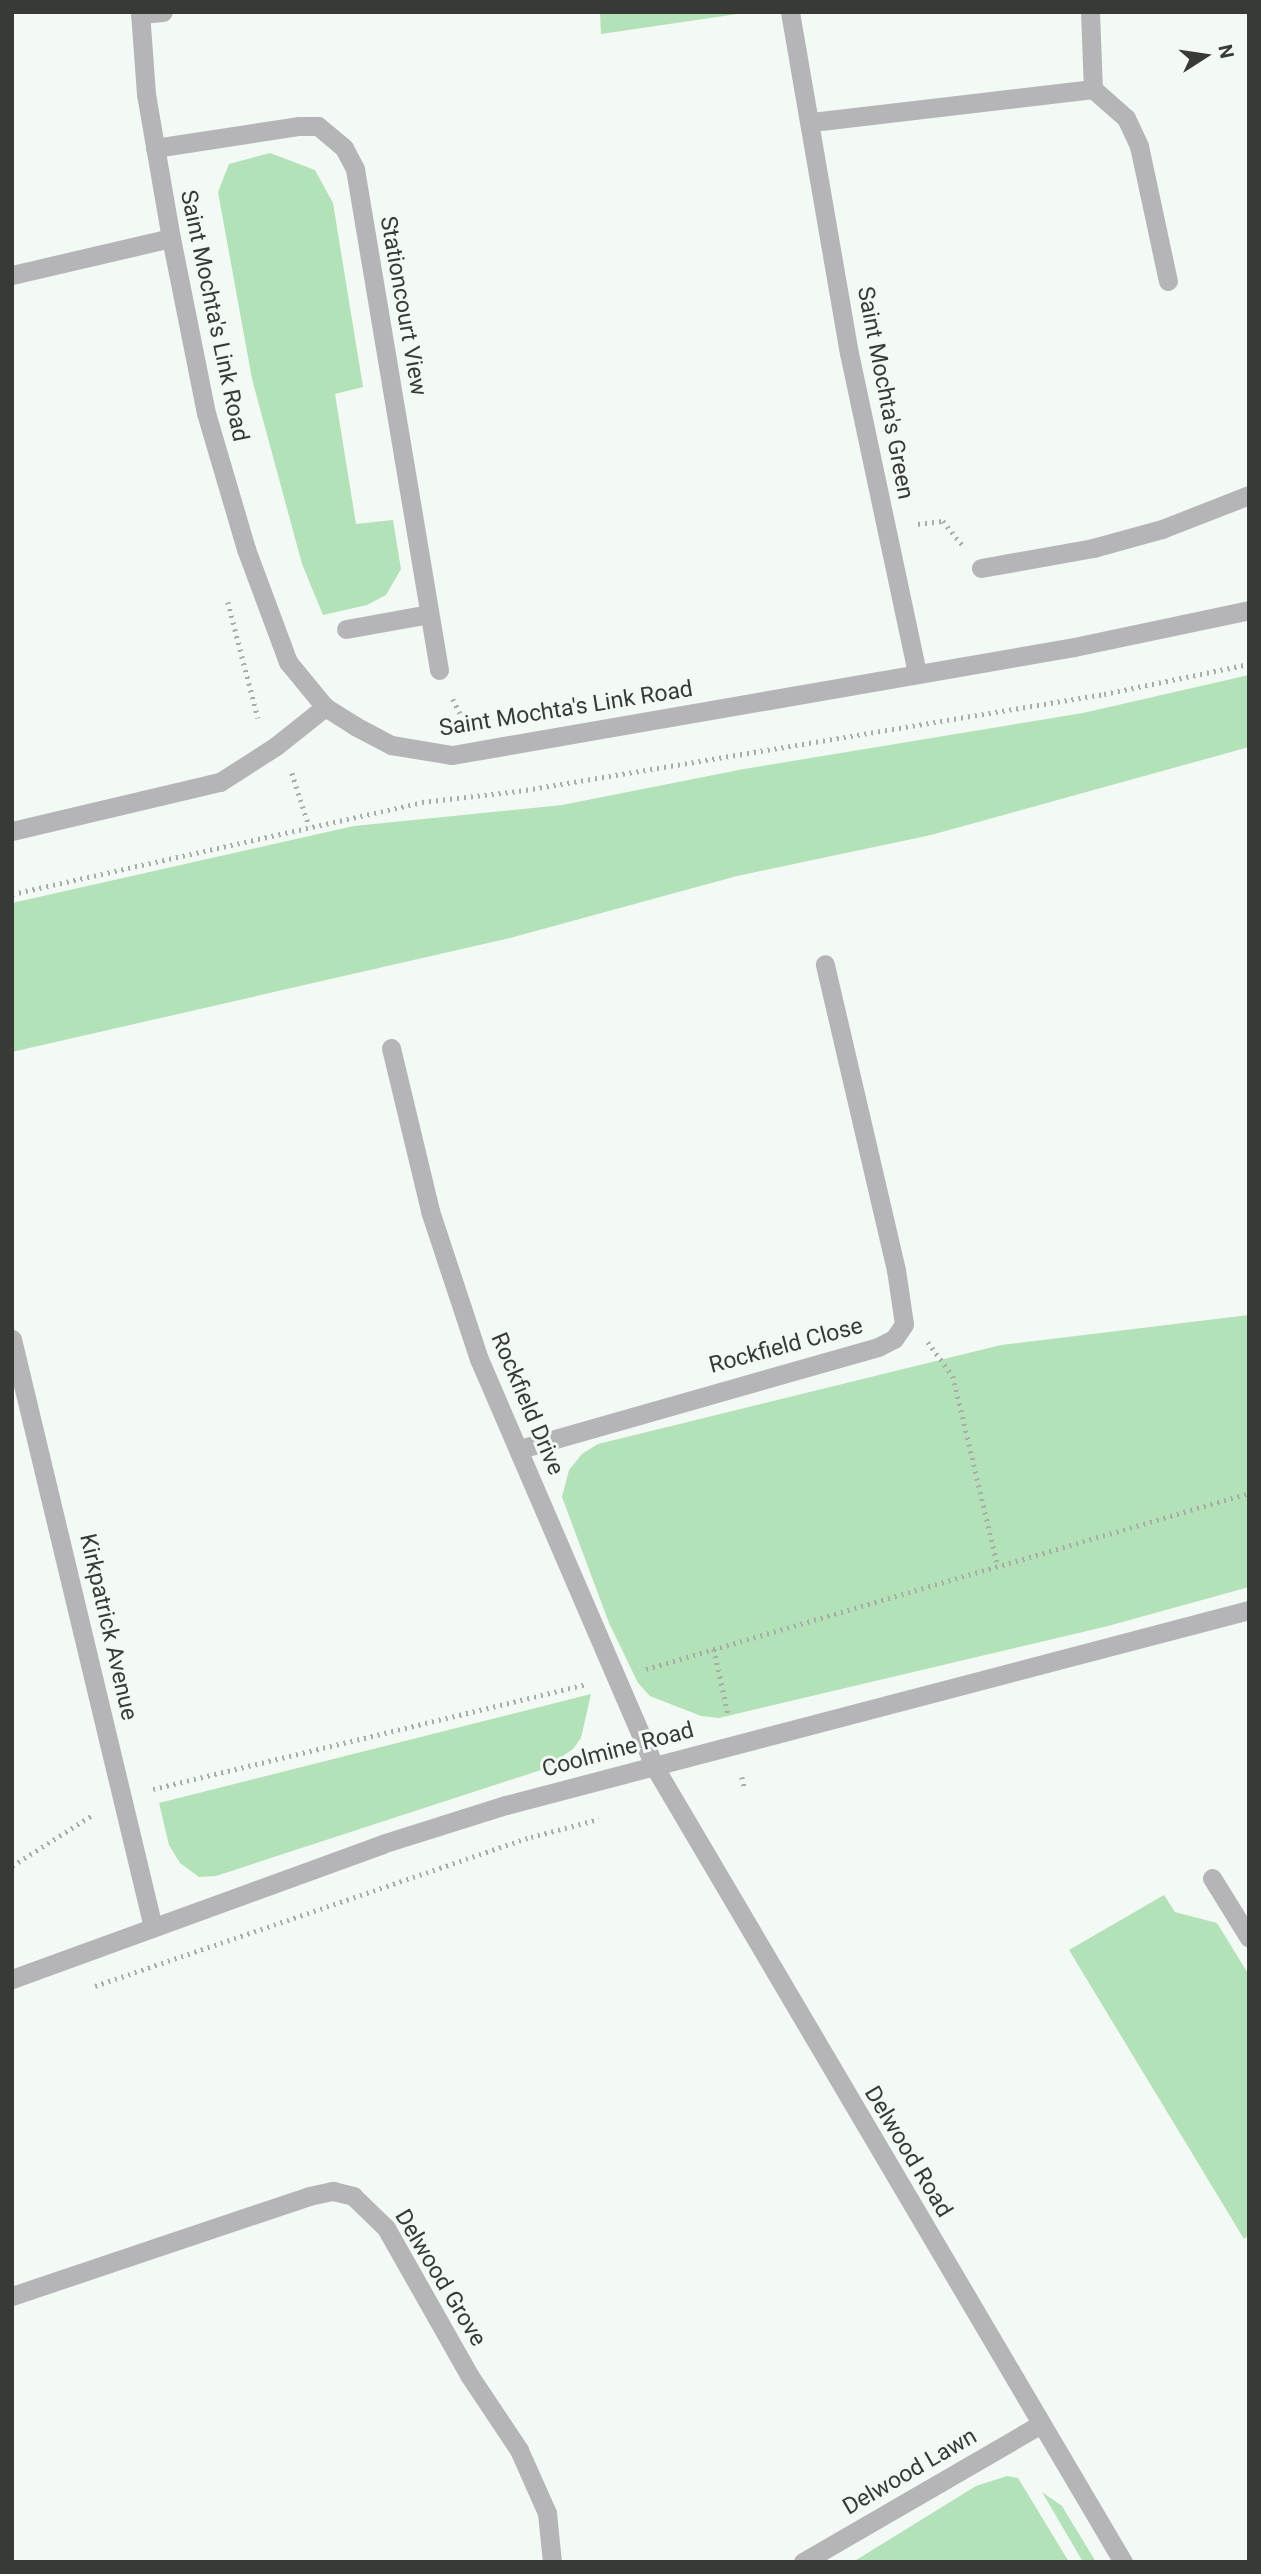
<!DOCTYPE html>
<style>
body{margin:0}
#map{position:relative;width:1261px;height:2574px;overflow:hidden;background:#f3f9f4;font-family:Roboto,sans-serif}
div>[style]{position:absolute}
.green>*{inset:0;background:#b3e2b8}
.path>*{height:4.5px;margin-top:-2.25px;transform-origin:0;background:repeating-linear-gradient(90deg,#a9ada9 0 2px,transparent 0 7px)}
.minor>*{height:19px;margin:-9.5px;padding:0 9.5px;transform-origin:9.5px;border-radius:9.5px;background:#b5b5b8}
.tertiary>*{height:19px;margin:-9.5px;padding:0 9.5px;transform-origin:9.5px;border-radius:9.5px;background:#b5b5b8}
span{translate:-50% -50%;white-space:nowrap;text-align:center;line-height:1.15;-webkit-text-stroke:6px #f3f9f4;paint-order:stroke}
.street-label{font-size:23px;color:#383a38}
.frame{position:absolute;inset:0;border:14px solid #383a38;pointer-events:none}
.north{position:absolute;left:1170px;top:21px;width:70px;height:70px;-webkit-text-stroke:5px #f3f9f4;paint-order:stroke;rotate:78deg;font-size:19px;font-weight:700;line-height:28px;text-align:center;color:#383a38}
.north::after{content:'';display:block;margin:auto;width:24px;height:32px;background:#383a38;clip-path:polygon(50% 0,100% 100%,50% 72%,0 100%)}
</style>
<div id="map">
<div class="green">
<i style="clip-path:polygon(600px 12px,751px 12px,601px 34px)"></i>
<i style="clip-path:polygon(270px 153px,315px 170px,333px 203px,363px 387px,335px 394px,356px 524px,393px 520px,401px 569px,386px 595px,367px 605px,323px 615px,302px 564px,252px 379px,218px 192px,229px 164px)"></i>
<i style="clip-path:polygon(1249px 675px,1249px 747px,931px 835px,737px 876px,510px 938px,12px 1052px,12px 903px,354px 826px,562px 805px,744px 769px,1083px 713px)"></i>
<i style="clip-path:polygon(1249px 1315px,1249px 1587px,1108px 1626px,719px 1718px,701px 1716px,650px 1696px,638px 1683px,609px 1623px,562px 1497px,569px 1470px,582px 1454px,598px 1444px,1001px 1345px)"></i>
<i style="clip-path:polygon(591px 1694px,581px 1738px,573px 1749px,544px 1769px,216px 1876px,199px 1877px,180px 1863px,169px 1845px,159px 1803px)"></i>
<i style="clip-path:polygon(1164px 1895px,1175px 1912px,1217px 1923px,1249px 1975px,1249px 2235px,1244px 2239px,1069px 1950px)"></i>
<i style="clip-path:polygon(1007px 2476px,1018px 2478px,1069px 2562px,853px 2562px,976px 2486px)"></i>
<i style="clip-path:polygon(1042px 2492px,1062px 2506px,1096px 2562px,1083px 2562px)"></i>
</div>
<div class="path">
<i style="left:918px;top:524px;width:25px;rotate:-7deg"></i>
<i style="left:943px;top:521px;width:32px;rotate:51deg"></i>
<i style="left:228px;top:602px;width:120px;rotate:75.5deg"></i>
<i style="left:453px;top:699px;width:25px;rotate:64deg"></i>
<i style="left:292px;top:773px;width:56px;rotate:72.2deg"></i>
<i style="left:12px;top:894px;width:420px;rotate:-12.6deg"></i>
<i style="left:422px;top:802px;width:98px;rotate:-6.5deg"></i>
<i style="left:519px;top:791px;width:593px;rotate:-9.41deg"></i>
<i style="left:1104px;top:694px;width:148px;rotate:-11.7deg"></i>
<i style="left:928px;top:1342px;width:42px;rotate:53.7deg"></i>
<i style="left:953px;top:1376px;width:195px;rotate:76.7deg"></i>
<i style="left:714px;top:1649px;width:66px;rotate:77.7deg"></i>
<i style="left:646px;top:1669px;width:628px;rotate:-16.27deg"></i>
<i style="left:742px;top:1777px;width:13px;rotate:77deg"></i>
<i style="left:153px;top:1789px;width:447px;rotate:-13.6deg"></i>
<i style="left:12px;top:1866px;width:97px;rotate:-32.4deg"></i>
<i style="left:95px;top:1986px;width:461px;rotate:-18.9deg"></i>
<i style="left:531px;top:1837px;width:70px;rotate:-14.8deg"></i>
</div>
<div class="minor">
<i style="left:140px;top:12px;width:82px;rotate:85.8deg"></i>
<i style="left:146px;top:94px;width:146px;rotate:80.2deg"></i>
<i style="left:171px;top:238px;width:178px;rotate:78.7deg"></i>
<i style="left:206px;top:413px;width:142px;rotate:73.6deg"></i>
<i style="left:246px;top:549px;width:121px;rotate:69.6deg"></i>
<i style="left:288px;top:662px;width:58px;rotate:50.6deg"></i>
<i style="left:325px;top:707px;width:36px;rotate:32deg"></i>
<i style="left:355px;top:726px;width:41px;rotate:27.8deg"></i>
<i style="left:391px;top:745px;width:62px;rotate:9.3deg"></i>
<i style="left:452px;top:755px;width:631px;rotate:-9.85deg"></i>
<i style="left:1074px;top:647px;width:179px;rotate:-11.9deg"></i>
<i style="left:790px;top:12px;width:346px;rotate:80.2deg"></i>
<i style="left:849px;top:353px;width:326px;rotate:78deg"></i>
<i style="left:1090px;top:12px;width:77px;rotate:87.8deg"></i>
<i style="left:1093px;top:89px;width:44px;rotate:41.3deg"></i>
<i style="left:1126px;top:118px;width:31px;rotate:65deg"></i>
<i style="left:1139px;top:146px;width:138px;rotate:77.9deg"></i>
<i style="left:140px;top:14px;width:23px;rotate:-5deg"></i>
<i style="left:812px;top:122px;width:283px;rotate:-6.7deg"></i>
<i style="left:155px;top:148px;width:146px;rotate:-8.7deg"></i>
<i style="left:299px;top:126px;width:19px"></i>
<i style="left:318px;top:126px;width:34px;rotate:40deg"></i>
<i style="left:344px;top:148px;width:24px;rotate:62deg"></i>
<i style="left:355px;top:169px;width:508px;rotate:80.48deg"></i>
<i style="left:12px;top:275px;width:163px;rotate:-13.1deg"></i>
<i style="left:981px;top:568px;width:114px;rotate:-10.1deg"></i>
<i style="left:1093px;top:548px;width:72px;rotate:-15.4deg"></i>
<i style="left:1162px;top:529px;width:93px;rotate:-21.3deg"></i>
<i style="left:346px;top:629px;width:84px;rotate:-10.2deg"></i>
<i style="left:12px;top:831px;width:214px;rotate:-13.3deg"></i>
<i style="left:220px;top:782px;width:67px;rotate:-32.7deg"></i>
<i style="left:276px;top:746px;width:63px;rotate:-38.5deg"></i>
<i style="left:391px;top:1048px;width:168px;rotate:76.5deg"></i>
<i style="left:430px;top:1211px;width:156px;rotate:71.7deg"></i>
<i style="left:479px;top:1359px;width:443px;rotate:66.7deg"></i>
<i style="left:654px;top:1766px;width:924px;rotate:59.49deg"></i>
<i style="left:12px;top:1339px;width:605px;rotate:76.52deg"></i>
<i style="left:520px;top:1449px;width:372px;rotate:-15.9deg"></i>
<i style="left:878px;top:1347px;width:18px;rotate:-27deg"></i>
<i style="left:894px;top:1339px;width:18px;rotate:-56deg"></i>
<i style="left:904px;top:1324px;width:55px;rotate:-98.4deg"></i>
<i style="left:896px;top:1270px;width:314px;rotate:-103.1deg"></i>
<i style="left:1212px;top:1878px;width:70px;rotate:58.3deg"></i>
<i style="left:12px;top:2296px;width:313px;rotate:-18.6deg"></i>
<i style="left:309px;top:2196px;width:25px;rotate:-12deg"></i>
<i style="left:333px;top:2191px;width:21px;rotate:14deg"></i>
<i style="left:353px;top:2196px;width:46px;rotate:44.1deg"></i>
<i style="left:386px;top:2228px;width:169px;rotate:60.5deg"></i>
<i style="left:469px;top:2375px;width:90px;rotate:56.3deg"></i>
<i style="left:519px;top:2450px;width:69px;rotate:66deg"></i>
<i style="left:547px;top:2513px;width:49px;rotate:84.2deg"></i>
<i style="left:803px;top:2562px;width:275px;rotate:-30.1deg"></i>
</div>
<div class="tertiary">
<i style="left:12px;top:1979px;width:394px;rotate:-20deg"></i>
<i style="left:382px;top:1844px;width:130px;rotate:-17.5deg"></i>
<i style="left:506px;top:1805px;width:768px;rotate:-14.71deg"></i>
</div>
<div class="street-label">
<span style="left:403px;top:306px;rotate:80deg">Stationcourt View</span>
<span style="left:214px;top:316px;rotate:78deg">Saint Mochta's Link Road</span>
<span style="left:885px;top:393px;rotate:79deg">Saint Mochta's Green</span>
<span style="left:566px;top:709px;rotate:-9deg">Saint Mochta's Link Road</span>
<span style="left:786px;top:1346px;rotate:-15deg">Rockfield Close</span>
<span style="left:527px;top:1404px;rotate:67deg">Rockfield Drive</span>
<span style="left:108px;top:1627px;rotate:77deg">Kirkpatrick Avenue</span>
<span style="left:618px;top:1750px;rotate:-15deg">Coolmine Road</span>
<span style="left:908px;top:2152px;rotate:59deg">Delwood Road</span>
<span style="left:440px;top:2278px;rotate:59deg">Delwood Grove</span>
<span style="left:910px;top:2472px;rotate:-30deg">Delwood Lawn</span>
</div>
<div class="frame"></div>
<div class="north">N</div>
</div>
